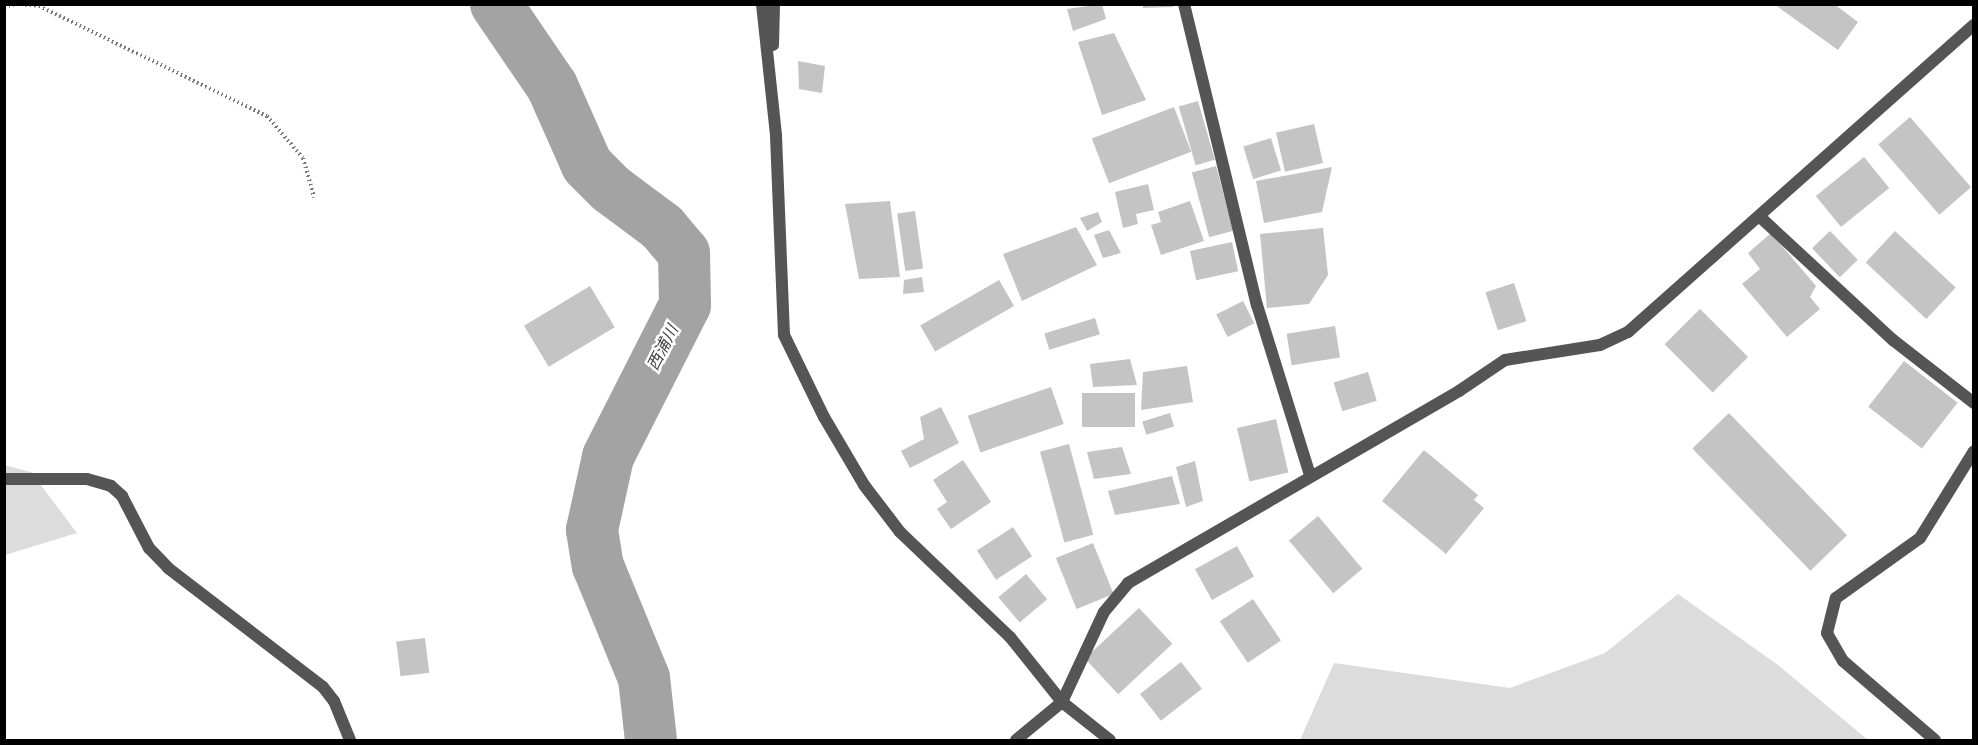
<!DOCTYPE html>
<meta charset="utf-8">
<style>
body{margin:0}
#map{position:relative;width:1978px;height:745px;overflow:hidden;background:#fff;font-family:"Roboto Condensed","Noto Sans JP",sans-serif}
div>[style]{position:absolute}
.green>*{inset:0;background:#dcdcdc}
.river>*{height:52px;margin:-26px;padding:0 26px;transform-origin:26px;border-radius:26px;background:#a3a3a3}
.building>*{inset:0;background:#c4c4c4;transform-origin:0 0}
.path>*{height:4px;margin-top:-2px;transform-origin:0;background:repeating-linear-gradient(90deg,#777 0 1.5px,transparent 0 4.5px)}
.lane>*{height:12px;margin:-6px;padding:0 6px;transform-origin:6px;border-radius:6px;background:#555}
.street>*{height:12px;margin:-6px;padding:0 6px;transform-origin:6px;border-radius:6px;background:#555}
span{translate:-50% -50%;white-space:nowrap;text-align:center;line-height:1.15;-webkit-text-stroke:5px #fff;paint-order:stroke}
.water-label{font-size:16px;color:#444;font-style:italic}
.frame{position:absolute;inset:0;border:6px solid #000;pointer-events:none}
</style>
<div id="map">
<div class="green">
<i style="clip-path:polygon(4px 465px,31px 472px,77px 533px,5px 555px)"></i>
<i style="clip-path:polygon(1678px 594px,1778px 665px,1868px 740px,1300px 740px,1334px 663px,1510px 688px,1605px 653px)"></i>
</div>
<div class="river">
<i style="left:496px;top:4px;width:99px;rotate:55.7deg"></i>
<i style="left:552px;top:86px;width:86px;rotate:66.1deg"></i>
<i style="left:587px;top:165px;width:34px;rotate:45deg"></i>
<i style="left:611px;top:189px;width:64px;rotate:36.7deg"></i>
<i style="left:662px;top:227px;width:34px;rotate:50deg"></i>
<i style="left:684px;top:253px;width:52px;rotate:88.9deg"></i>
<i style="left:685px;top:305px;width:170px;rotate:116.9deg"></i>
<i style="left:608px;top:457px;width:75px;rotate:102.4deg"></i>
<i style="left:592px;top:530px;width:36px;rotate:81deg"></i>
<i style="left:598px;top:566px;width:121px;rotate:67.7deg"></i>
<i style="left:644px;top:678px;width:62px;rotate:83.6deg"></i>
</div>
<div class="building">
<i style="clip-path:polygon(1102px 4px,1106px 19px,1073px 31px,1067px 9px)"></i>
<i style="clip-path:polygon(1143px 4px,1173px 4px,1173px 7px,1143px 8px)"></i>
<i style="clip-path:polygon(1774px 4px,1834px 4px,1858px 22px,1838px 50px)"></i>
<i style="clip-path:polygon(1114px 33px,1146px 100px,1102px 115px,1078px 42px)"></i>
<i style="clip-path:polygon(798px 61px,825px 66px,822px 93px,799px 89px)"></i>
<i style="left:1198px;top:101px;width:61px;height:20px;rotate:74deg"></i>
<i style="left:1174px;top:107px;width:48px;height:88px;rotate:69deg"></i>
<i style="left:1910px;top:117px;width:93px;height:42px;rotate:49deg"></i>
<i style="left:1314px;top:124px;width:40px;height:39px;rotate:77deg"></i>
<i style="left:1271px;top:138px;width:34px;height:29px;rotate:73deg"></i>
<i style="left:1864px;top:157px;width:40px;height:62px;rotate:51deg"></i>
<i style="left:1216px;top:166px;width:67px;height:25px;rotate:75deg"></i>
<i style="clip-path:polygon(1332px 167px,1322px 212px,1264px 223px,1256px 181px)"></i>
<i style="clip-path:polygon(1148px 184px,1154px 210px,1136px 214px,1138px 224px,1123px 228px,1115px 192px)"></i>
<i style="clip-path:polygon(890px 201px,900px 277px,859px 279px,845px 204px)"></i>
<i style="clip-path:polygon(1190px 201px,1204px 241px,1161px 255px,1151px 225px,1161px 222px,1158px 212px)"></i>
<i style="left:915px;top:211px;width:58px;height:18px;rotate:82deg"></i>
<i style="clip-path:polygon(1098px 212px,1102px 222px,1087px 231px,1080px 218px)"></i>
<i style="clip-path:polygon(1076px 227px,1097px 265px,1022px 301px,1003px 254px)"></i>
<i style="clip-path:polygon(1323px 228px,1328px 275px,1309px 304px,1267px 308px,1260px 234px)"></i>
<i style="clip-path:polygon(1109px 230px,1121px 253px,1103px 258px,1094px 235px)"></i>
<i style="left:1830px;top:231px;width:40px;height:25px;rotate:46deg"></i>
<i style="left:1895px;top:231px;width:83px;height:43px;rotate:43deg"></i>
<i style="clip-path:polygon(1771px 233px,1816px 286px,1810px 297px,1820px 309px,1787px 337px,1742px 284px,1760px 269px,1748px 253px)"></i>
<i style="left:1232px;top:242px;width:30px;height:43px;rotate:78deg"></i>
<i style="clip-path:polygon(922px 277px,924px 292px,903px 294px,904px 280px)"></i>
<i style="left:999px;top:280px;width:30px;height:91px;rotate:60deg"></i>
<i style="left:1514px;top:283px;width:40px;height:30px;rotate:72deg"></i>
<i style="left:590px;top:286px;width:48px;height:77px;rotate:59deg"></i>
<i style="left:1243px;top:301px;width:25px;height:30px;rotate:63deg"></i>
<i style="left:1700px;top:309px;width:68px;height:50px;rotate:45deg"></i>
<i style="left:1095px;top:318px;width:17px;height:53px;rotate:73deg"></i>
<i style="left:1335px;top:326px;width:32px;height:49px;rotate:81deg"></i>
<i style="clip-path:polygon(1130px 359px,1137px 385px,1093px 387px,1090px 364px)"></i>
<i style="left:1904px;top:361px;width:68px;height:58px;rotate:38deg"></i>
<i style="clip-path:polygon(1187px 366px,1193px 402px,1141px 410px,1143px 372px)"></i>
<i style="left:1368px;top:372px;width:30px;height:36px;rotate:73deg"></i>
<i style="left:1051px;top:387px;width:39px;height:88px;rotate:71deg"></i>
<i style="left:1082px;top:393px;width:53px;height:34px"></i>
<i style="clip-path:polygon(941px 407px,959px 443px,910px 468px,901px 451px,924px 439px,920px 417px)"></i>
<i style="left:1170px;top:413px;width:14px;height:29px;rotate:73deg"></i>
<i style="left:1729px;top:413px;width:170px;height:51px;rotate:46deg"></i>
<i style="left:1276px;top:419px;width:55px;height:40px;rotate:77deg"></i>
<i style="left:1069px;top:444px;width:94px;height:30px;rotate:75deg"></i>
<i style="clip-path:polygon(1122px 447px,1131px 474px,1094px 479px,1087px 452px)"></i>
<i style="clip-path:polygon(1424px 450px,1478px 495px,1474px 500px,1484px 508px,1446px 554px,1382px 501px)"></i>
<i style="clip-path:polygon(963px 460px,991px 502px,951px 529px,937px 509px,947px 502px,933px 480px)"></i>
<i style="clip-path:polygon(1195px 461px,1203px 501px,1186px 507px,1176px 467px)"></i>
<i style="clip-path:polygon(1172px 476px,1180px 504px,1115px 515px,1108px 491px)"></i>
<i style="left:1318px;top:516px;width:69px;height:38px;rotate:50deg"></i>
<i style="left:1013px;top:527px;width:35px;height:43px;rotate:57deg"></i>
<i style="left:1093px;top:543px;width:55px;height:40px;rotate:68deg"></i>
<i style="left:1237px;top:546px;width:35px;height:48px;rotate:61deg"></i>
<i style="left:1026px;top:574px;width:33px;height:36px;rotate:50deg"></i>
<i style="left:1253px;top:599px;width:50px;height:40px;rotate:56deg"></i>
<i style="left:1139px;top:608px;width:49px;height:74px;rotate:47deg"></i>
<i style="left:425px;top:638px;width:35px;height:29px;rotate:83deg"></i>
<i style="left:1181px;top:662px;width:34px;height:52px;rotate:52deg"></i>
</div>
<div class="path">
<i style="left:21px;top:4px;width:18px;rotate:6deg"></i>
<i style="left:39px;top:6px;width:253px;rotate:25.8deg"></i>
<i style="left:267px;top:116px;width:55px;rotate:49.4deg"></i>
<i style="left:303px;top:158px;width:41px;rotate:74.2deg"></i>
<i style="left:4px;top:7px;width:11px;rotate:-15deg"></i>
</div>
<div class="lane">
<i style="left:4px;top:479px;width:83px"></i>
<i style="left:87px;top:479px;width:25px;rotate:16deg"></i>
<i style="left:111px;top:486px;width:15px;rotate:42deg"></i>
<i style="left:122px;top:496px;width:59px;rotate:62.6deg"></i>
<i style="left:149px;top:548px;width:28px;rotate:46deg"></i>
<i style="left:168px;top:568px;width:195px;rotate:37.5deg"></i>
<i style="left:323px;top:687px;width:18px;rotate:52deg"></i>
<i style="left:334px;top:701px;width:42px;rotate:67.7deg"></i>
</div>
<div class="street">
<i style="left:762px;top:4px;width:133px;rotate:83.9deg"></i>
<i style="left:776px;top:136px;width:199px;rotate:87.7deg"></i>
<i style="left:784px;top:335px;width:91px;rotate:64deg"></i>
<i style="left:824px;top:417px;width:79px;rotate:59.5deg"></i>
<i style="left:864px;top:485px;width:59px;rotate:52.5deg"></i>
<i style="left:900px;top:532px;width:152px;rotate:43.7deg"></i>
<i style="left:1010px;top:637px;width:83px;rotate:51.3deg"></i>
<i style="left:1062px;top:702px;width:61px;rotate:38.4deg"></i>
<i style="left:1184px;top:4px;width:310px;rotate:76.4deg"></i>
<i style="left:1257px;top:305px;width:178px;rotate:72.7deg"></i>
<i style="left:773px;top:45px;width:41px;rotate:-88.6deg"></i>
<i style="left:1759px;top:216px;width:183px;rotate:42.8deg"></i>
<i style="left:1893px;top:340px;width:103px;rotate:37.9deg"></i>
<i style="left:1016px;top:740px;width:60px;rotate:-39.6deg"></i>
<i style="left:1062px;top:702px;width:99px;rotate:-65deg"></i>
<i style="left:1104px;top:612px;width:38px;rotate:-50deg"></i>
<i style="left:1128px;top:583px;width:383px;rotate:-30.1deg"></i>
<i style="left:1459px;top:391px;width:55px;rotate:-34deg"></i>
<i style="left:1505px;top:360px;width:96px;rotate:-9deg"></i>
<i style="left:1600px;top:345px;width:31px;rotate:-25deg"></i>
<i style="left:1628px;top:332px;width:463px;rotate:-41.6deg"></i>
<i style="left:1935px;top:740px;width:121px;rotate:-139.3deg"></i>
<i style="left:1843px;top:661px;width:32px;rotate:-120deg"></i>
<i style="left:1827px;top:633px;width:36px;rotate:-76deg"></i>
<i style="left:1836px;top:598px;width:103px;rotate:-35.5deg"></i>
<i style="left:1920px;top:538px;width:102px;rotate:-58.2deg"></i>
</div>
<div class="water-label">
<span style="left:663px;top:348px;rotate:-63deg">西浦川</span>
</div>
<div class="frame"></div>
</div>
